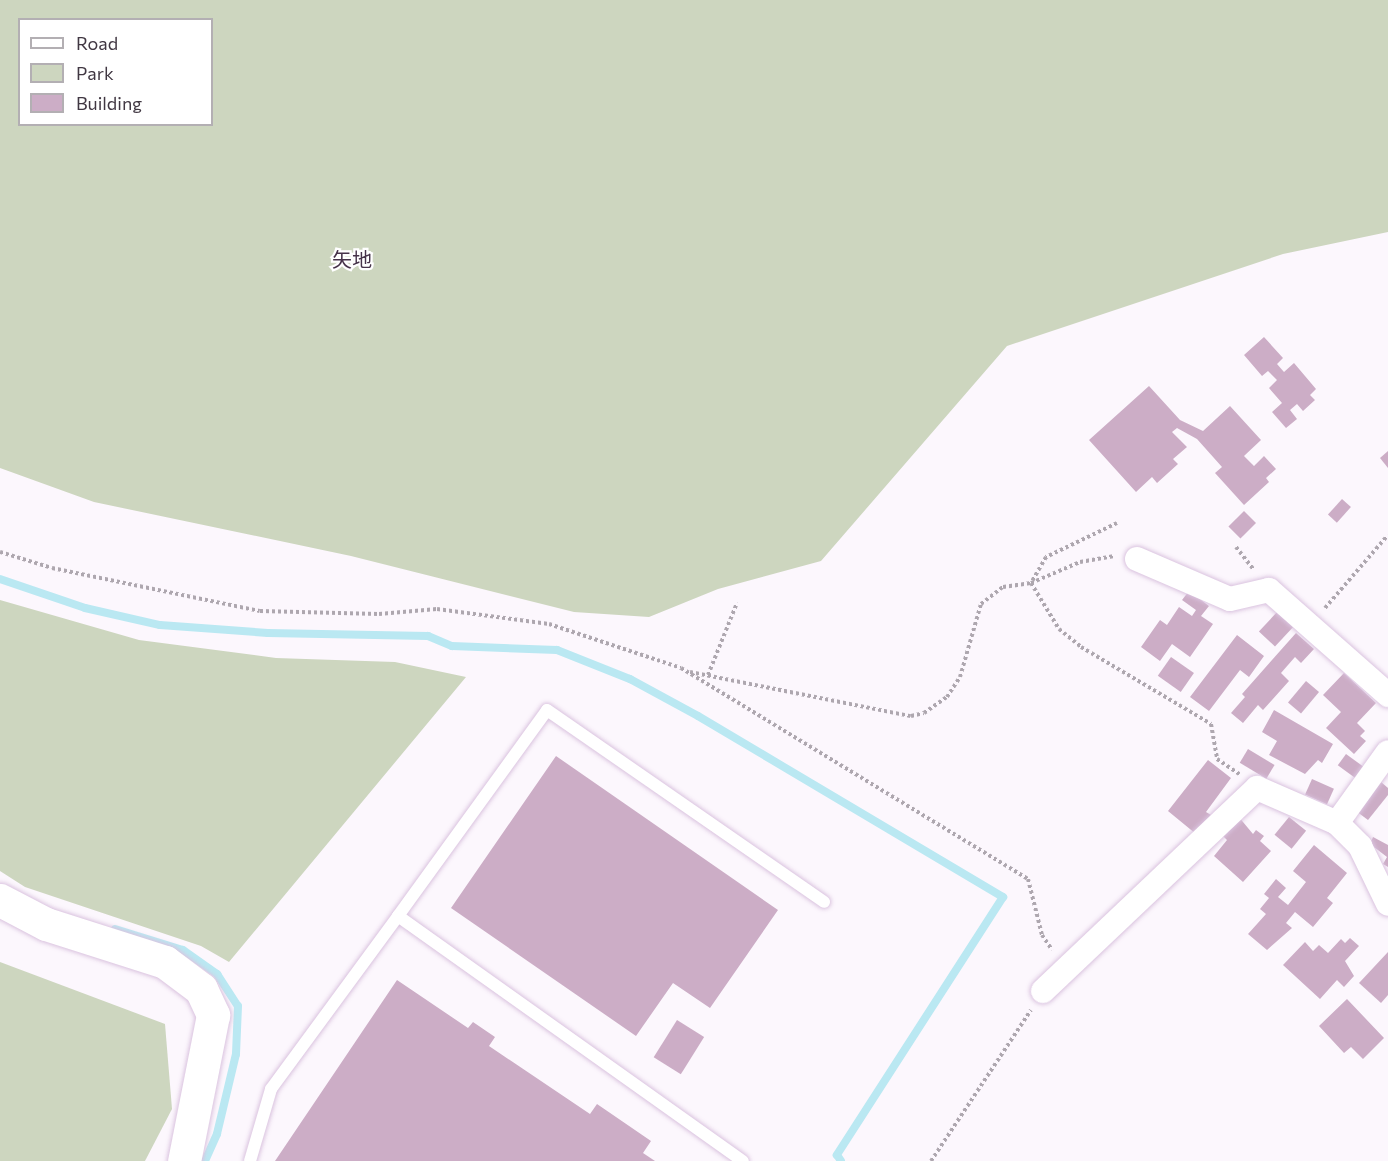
<!DOCTYPE html>
<meta charset="utf-8">
<style>
body{margin:0}
#map{position:relative;width:1388px;height:1161px;overflow:hidden;background:#fcf7fd;font-family:Commissioner,"Noto Sans JP",sans-serif}
div>[style]{position:absolute}
.green>*{inset:0;background:#cdd6bf}
.stream>*{height:8px;margin:-4px;padding:0 4px;transform-origin:4px;border-radius:4px;background:#bae8f2}
.building>*{inset:0;background:#ccadc6;transform-origin:0 0}
.path>*{height:4px;margin-top:-2px;transform-origin:0;background:repeating-linear-gradient(90deg,#aea7af 0 3px,transparent 0 6px)}
.roads{filter:drop-shadow(0 0 2px #dac3df) drop-shadow(0 0 2px #dac3df)}
.lane>*{height:12px;margin:-6px;padding:0 6px;transform-origin:6px;border-radius:6px;background:#fff}
.street>*{height:24px;margin:-12px;padding:0 12px;transform-origin:12px;border-radius:12px;background:#fff}
.secondary>*{height:33px;margin:-16.5px;padding:0 16.5px;transform-origin:16.5px;border-radius:16.5px;background:#fff}
span{translate:-50% -50%;white-space:nowrap;text-align:center;line-height:1.15;-webkit-text-stroke:4.5px #fff;paint-order:stroke}
.quarter-label{font-size:20px;color:#46334a}
.legend{position:absolute;left:18px;top:18px;width:195px;height:108px;box-sizing:border-box;background:#fff;border:2px solid #b3afb3;margin:0;padding:8px 10px;list-style:none;font-size:18px;color:#403742}
.legend li{display:flex;align-items:center;gap:12px;height:30px}
.legend b{width:30px;border:2px solid #b3afb3}
</style>
<div id="map">
<div class="green">
<i style="clip-path:polygon(evenodd,0 0,1388px 0,1388px 232px,1283px 254px,1007px 346px,821px 561px,718px 589px,649px 617px,574px 612px,351px 556px,94px 502px,0 468px,0 0,20px 20px,212px 20px,212px 124px,20px 124px,20px 20px)"></i>
<i style="clip-path:polygon(0 600px,139px 640px,276px 658px,395px 662px,466px 677px,229px 962px,201px 946px,25px 887px,0 871px)"></i>
<i style="clip-path:polygon(0 962px,165px 1024px,172px 1109px,145px 1161px,0 1161px)"></i>
</div>
<div class="stream">
<i style="left:0;top:579px;width:90px;rotate:18.8deg"></i>
<i style="left:85px;top:608px;width:77px;rotate:12.8deg"></i>
<i style="left:160px;top:625px;width:108px;rotate:4.2deg"></i>
<i style="left:268px;top:633px;width:160px;rotate:1.1deg"></i>
<i style="left:428px;top:636px;width:26px;rotate:23deg"></i>
<i style="left:452px;top:646px;width:105px;rotate:2.2deg"></i>
<i style="left:557px;top:650px;width:79px;rotate:21.7deg"></i>
<i style="left:630px;top:679px;width:77px;rotate:28.6deg"></i>
<i style="left:698px;top:716px;width:355px;rotate:30.7deg"></i>
<i style="left:1003px;top:897px;width:307px;rotate:122.8deg"></i>
<i style="left:837px;top:1155px;width:7px;rotate:56deg"></i>
<i style="left:115px;top:929px;width:71px;rotate:17.2deg"></i>
<i style="left:183px;top:950px;width:42px;rotate:35.2deg"></i>
<i style="left:217px;top:974px;width:38px;rotate:57deg"></i>
<i style="left:238px;top:1006px;width:48px;rotate:92.4deg"></i>
<i style="left:236px;top:1054px;width:82px;rotate:103.4deg"></i>
<i style="left:217px;top:1134px;width:30px;rotate:114deg"></i>
</div>
<div class="building">
<i style="clip-path:polygon(1264px 337px,1283px 358px,1277px 364px,1284px 372px,1294px 363px,1316px 389px,1310px 395px,1315px 400px,1303px 411px,1297px 404px,1290px 410px,1297px 419px,1286px 428px,1272px 412px,1282px 403px,1269px 388px,1277px 380px,1268px 371px,1262px 376px,1244px 355px)"></i>
<i style="clip-path:polygon(1149px 386px,1180px 420px,1203px 431px,1230px 406px,1261px 440px,1244px 456px,1254px 466px,1264px 456px,1276px 469px,1266px 478px,1269px 482px,1244px 505px,1215px 473px,1222px 467px,1197px 439px,1177px 428px,1172px 432px,1187px 447px,1173px 459px,1178px 464px,1157px 483px,1152px 477px,1136px 492px,1089px 440px)"></i>
<i style="clip-path:polygon(1388px 451px,1388px 468px,1380px 458px)"></i>
<i style="left:1342px;top:499px;width:12px;height:21px;rotate:42deg"></i>
<i style="left:1244px;top:511px;width:17px;height:22px;rotate:45deg"></i>
<i style="clip-path:polygon(1189px 591px,1209px 606px,1201px 616px,1213px 624px,1190px 657px,1172px 644px,1160px 661px,1141px 647px,1160px 620px,1167px 625px,1179px 607px,1192px 616px,1196px 610px,1182px 600px)"></i>
<i style="left:1278px;top:611px;width:22px;height:28px;rotate:43deg"></i>
<i style="clip-path:polygon(1296px 633px,1314px 649px,1301px 663px,1295px 657px,1281px 673px,1289px 681px,1263px 710px,1258px 705px,1243px 723px,1231px 713px,1245px 697px,1242px 694px)"></i>
<i style="clip-path:polygon(1237px 635px,1264px 656px,1249px 677px,1240px 670px,1209px 711px,1190px 697px)"></i>
<i style="left:1171px;top:657px;width:28px;height:23px;rotate:35deg"></i>
<i style="clip-path:polygon(1344px 673px,1376px 703px,1357px 723px,1365px 731px,1360px 736px,1366px 741px,1354px 754px,1326px 728px,1341px 712px,1323px 695px)"></i>
<i style="left:1306px;top:681px;width:17px;height:28px;rotate:40deg"></i>
<i style="clip-path:polygon(1274px 710px,1333px 744px,1322px 763px,1318px 760px,1305px 774px,1269px 755px,1277px 741px,1262px 732px)"></i>
<i style="left:1248px;top:749px;width:31px;height:16px;rotate:31deg"></i>
<i style="left:1346px;top:754px;width:22px;height:14px;rotate:36deg"></i>
<i style="clip-path:polygon(556px 756px,778px 910px,710px 1008px,673px 983px,636px 1036px,451px 908px)"></i>
<i style="clip-path:polygon(1208px 760px,1231px 778px,1206px 812px,1211px 815px,1196px 834px,1168px 811px)"></i>
<i style="left:1312px;top:779px;width:24px;height:17px;rotate:24deg"></i>
<i style="clip-path:polygon(1381px 782px,1388px 788px,1388px 795px,1368px 820px,1356px 811px)"></i>
<i style="clip-path:polygon(1238px 816px,1253px 834px,1256px 830px,1264px 836px,1260px 841px,1271px 851px,1243px 882px,1214px 856px,1227px 840px,1222px 835px)"></i>
<i style="left:1289px;top:817px;width:22px;height:23px;rotate:39deg"></i>
<i style="clip-path:polygon(1373px 837px,1388px 845px,1388px 867px,1383px 864px,1387px 857px,1370px 844px)"></i>
<i style="clip-path:polygon(1314px 845px,1347px 873px,1327px 898px,1333px 903px,1313px 927px,1295px 912px,1286px 923px,1292px 928px,1267px 950px,1248px 934px,1266px 914px,1260px 909px,1269px 898px,1264px 894px,1276px 879px,1286px 888px,1278px 897px,1288px 905px,1306px 882px,1293px 871px)"></i>
<i style="clip-path:polygon(1350px 938px,1359px 946px,1345px 961px,1354px 976px,1344px 987px,1337px 980px,1320px 999px,1283px 965px,1305px 942px,1313px 951px,1319px 945px,1328px 953px,1341px 939px,1345px 943px)"></i>
<i style="clip-path:polygon(1388px 952px,1388px 995px,1381px 1003px,1359px 983px)"></i>
<i style="clip-path:polygon(397px 980px,468px 1028px,473px 1022px,495px 1037px,489px 1046px,590px 1114px,597px 1104px,651px 1141px,643px 1153px,655px 1161px,275px 1161px)"></i>
<i style="clip-path:polygon(1347px 999px,1384px 1038px,1363px 1059px,1351px 1047px,1344px 1053px,1319px 1026px)"></i>
<i style="left:677px;top:1020px;width:32px;height:44px;rotate:32deg"></i>
</div>
<div class="path">
<i style="left:1117px;top:523px;width:79px;rotate:154.4deg"></i>
<i style="left:1046px;top:557px;width:30px;rotate:120deg"></i>
<i style="left:1031px;top:583px;width:54px;rotate:58.7deg"></i>
<i style="left:1059px;top:629px;width:28px;rotate:39deg"></i>
<i style="left:1081px;top:647px;width:151px;rotate:30.6deg"></i>
<i style="left:1211px;top:724px;width:36px;rotate:80deg"></i>
<i style="left:1217px;top:759px;width:27px;rotate:34deg"></i>
<i style="left:1236px;top:547px;width:29px;rotate:52deg"></i>
<i style="left:0;top:552px;width:54px;rotate:17.1deg"></i>
<i style="left:52px;top:568px;width:212px;rotate:11.7deg"></i>
<i style="left:260px;top:611px;width:119px;rotate:1.4deg"></i>
<i style="left:379px;top:614px;width:58px;rotate:-4.9deg"></i>
<i style="left:437px;top:609px;width:113px;rotate:7.6deg"></i>
<i style="left:549px;top:624px;width:139px;rotate:18.4deg"></i>
<i style="left:681px;top:668px;width:406px;rotate:31.3deg"></i>
<i style="left:1028px;top:879px;width:58px;rotate:76deg"></i>
<i style="left:1042px;top:935px;width:18px;rotate:56deg"></i>
<i style="left:1325px;top:608px;width:96px;rotate:-49.2deg"></i>
<i style="left:690px;top:672px;width:225px;rotate:11.3deg"></i>
<i style="left:911px;top:716px;width:13px;rotate:-13deg"></i>
<i style="left:924px;top:713px;width:28px;rotate:-35deg"></i>
<i style="left:947px;top:697px;width:24px;rotate:-57deg"></i>
<i style="left:960px;top:677px;width:76px;rotate:-74deg"></i>
<i style="left:981px;top:604px;width:28px;rotate:-38deg"></i>
<i style="left:1003px;top:587px;width:28px;rotate:-8deg"></i>
<i style="left:1031px;top:583px;width:53px;rotate:-23.2deg"></i>
<i style="left:1080px;top:562px;width:35px;rotate:-10deg"></i>
<i style="left:708px;top:675px;width:78px;rotate:-68.1deg"></i>
<i style="left:931px;top:1161px;width:181px;rotate:-56.5deg"></i>
</div>
<div class="roads">
<div class="lane">
<i style="left:398px;top:916px;width:254px;rotate:-54.1deg"></i>
<i style="left:547px;top:710px;width:337px;rotate:34.7deg"></i>
<i style="left:250px;top:1161px;width:75px;rotate:-73.7deg"></i>
<i style="left:271px;top:1089px;width:215px;rotate:-53.7deg"></i>
<i style="left:398px;top:916px;width:423px;rotate:35.4deg"></i>
</div>
<div class="street">
<i style="left:1137px;top:559px;width:101px;rotate:23.3deg"></i>
<i style="left:1230px;top:599px;width:40px;rotate:-13deg"></i>
<i style="left:1269px;top:590px;width:159px;rotate:41.4deg"></i>
<i style="left:1337px;top:823px;width:87px;rotate:-54.3deg"></i>
<i style="left:1043px;top:991px;width:295px;rotate:-43.5deg"></i>
<i style="left:1257px;top:788px;width:87px;rotate:23.6deg"></i>
<i style="left:1337px;top:823px;width:33px;rotate:45deg"></i>
<i style="left:1360px;top:846px;width:64px;rotate:64.2deg"></i>
</div>
<div class="secondary">
<i style="left:0;top:900px;width:52px;rotate:27.6deg"></i>
<i style="left:46px;top:924px;width:125px;rotate:17.7deg"></i>
<i style="left:165px;top:962px;width:45px;rotate:36.9deg"></i>
<i style="left:201px;top:989px;width:29px;rotate:65deg"></i>
<i style="left:213px;top:1015px;width:149px;rotate:101.2deg"></i>
</div>
</div>
<div class="quarter-label">
<span style="left:352px;top:259px">矢地</span>
</div>
<ul class="legend">
<li><b style="height:8px;background:#fff"></b>Road</li>
<li><b style="height:16px;background:#cdd6bf"></b>Park</li>
<li><b style="height:16px;background:#ccadc6"></b>Building</li>
</ul>
</div>
